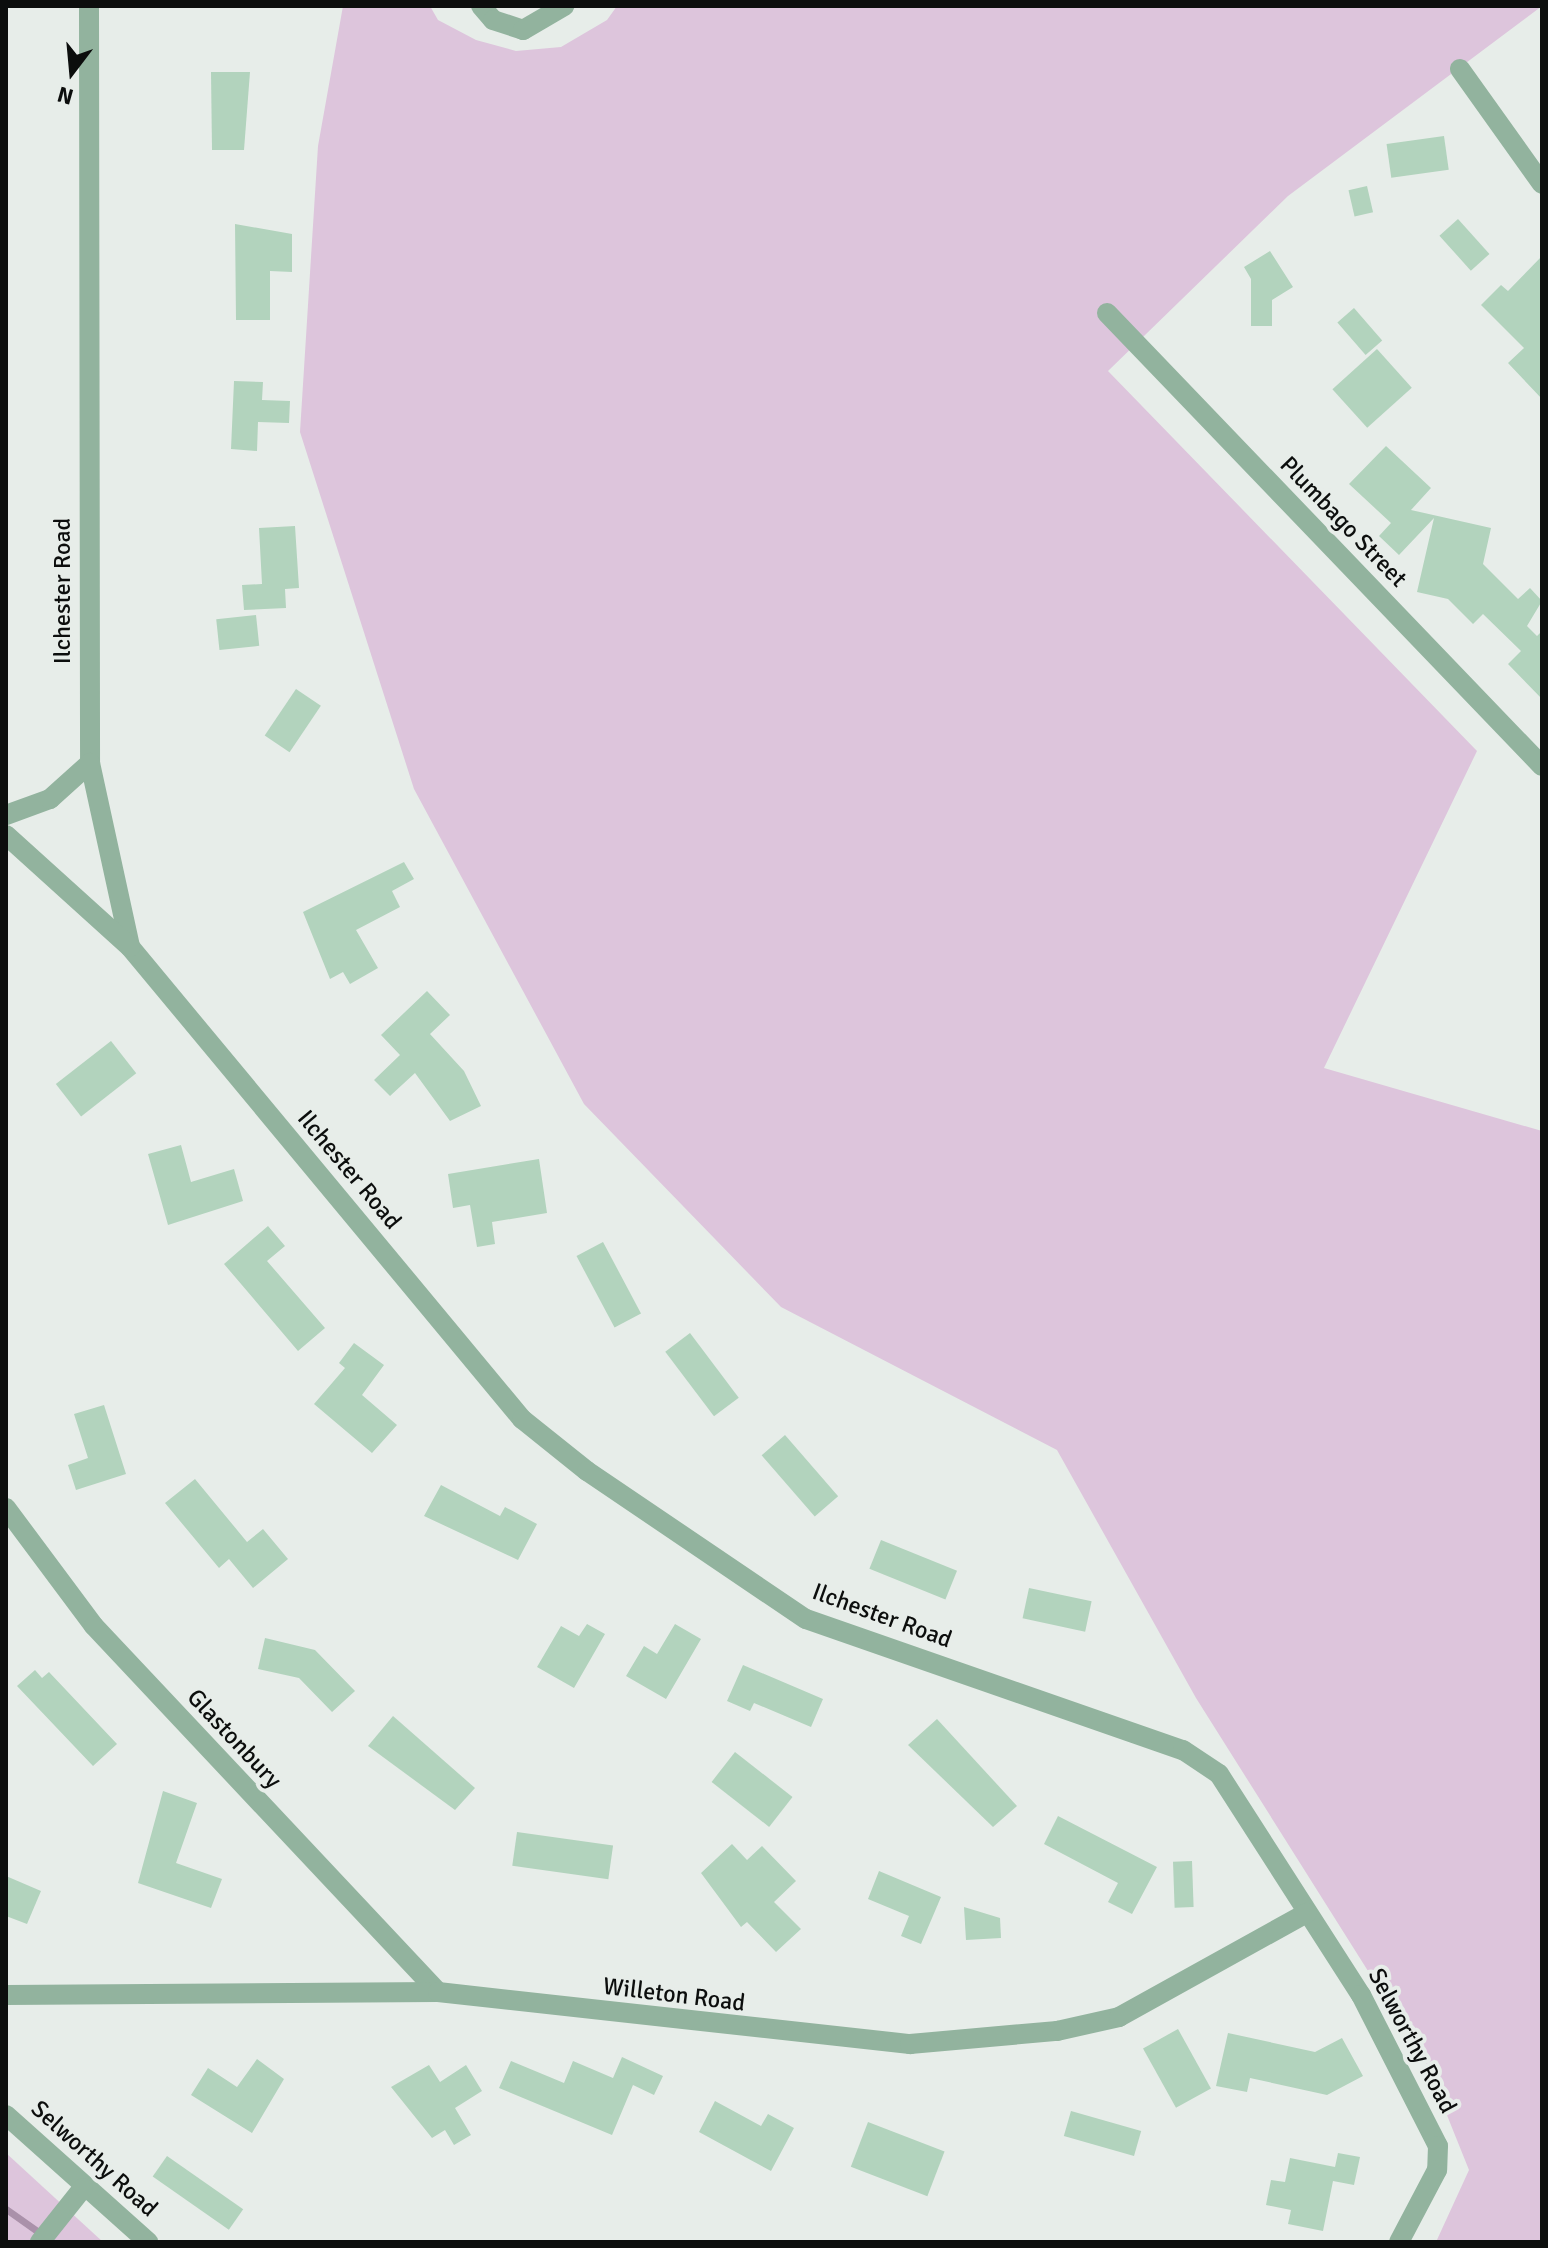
<!DOCTYPE html>
<style>
body{margin:0}
#map{position:relative;width:1548px;height:2248px;overflow:hidden;background:#e7ede9;font-family:Signika,sans-serif}
div>[style]{position:absolute}
.green>*{inset:0;background:#ddc5dc}
.stream>*{height:7px;margin:-3.5px;padding:0 3.5px;transform-origin:3.5px;border-radius:3.5px;background:#aa91aa}
.building>*{inset:0;background:#b2d3bd;transform-origin:0 0}
.minor>*{height:20px;margin:-10px;padding:0 10px;transform-origin:10px;border-radius:10px;background:#92b39e}
span{translate:-50% -50%;white-space:nowrap;text-align:center;line-height:1.15;-webkit-text-stroke:8px #e7ede9;paint-order:stroke}
.street-label{font-size:24px;color:#0c0e0d}
.frame{position:absolute;inset:0;border:8px solid #0c0e0d;pointer-events:none}
.north{position:absolute;left:32px;top:32px;width:80px;height:80px;-webkit-text-stroke:6px #e7ede9;paint-order:stroke;rotate:196deg;font-size:22px;font-weight:700;line-height:32px;text-align:center;color:#0c0e0d}
.north::after{content:'';display:block;margin:auto;width:28px;height:36px;background:#0c0e0d;clip-path:polygon(50% 0,100% 100%,50% 72%,0 100%)}
</style>
<div id="map">
<div class="green">
<i style="clip-path:polygon(343px 6px,430px 6px,438px 20px,476px 40px,516px 51px,561px 47px,607px 20px,617px 6px,1542px 6px,1288px 196px,1108px 371px,1477px 751px,1324px 1068px,1542px 1131px,1542px 2242px,1436px 2242px,1469px 2170px,1426px 2063px,1196px 1698px,1057px 1450px,781px 1307px,584px 1104px,414px 789px,300px 432px,318px 146px)"></i>
<i style="clip-path:polygon(6px 2153px,103px 2242px,6px 2242px)"></i>
</div>
<div class="stream">
<i style="left:6px;top:2209px;width:47px;rotate:35.4deg"></i>
</div>
<div class="building">
<i style="clip-path:polygon(211px 72px,250px 72px,244px 150px,212px 150px)"></i>
<i style="left:1444px;top:136px;width:34px;height:58px;rotate:82deg"></i>
<i style="left:1367px;top:186px;width:27px;height:19px;rotate:77deg"></i>
<i style="left:1458px;top:219px;width:47px;height:25px;rotate:48deg"></i>
<i style="clip-path:polygon(235px 224px,292px 234px,292px 272px,270px 271px,270px 320px,236px 320px)"></i>
<i style="clip-path:polygon(1270px 251px,1293px 287px,1272px 300px,1272px 326px,1251px 326px,1251px 279px,1244px 267px)"></i>
<i style="clip-path:polygon(1542px 256px,1542px 399px,1508px 363px,1524px 348px,1481px 305px,1501px 285px,1508px 291px)"></i>
<i style="left:1354px;top:308px;width:43px;height:22px;rotate:49deg"></i>
<i style="left:1377px;top:349px;width:52px;height:60px;rotate:48deg"></i>
<i style="clip-path:polygon(234px 381px,263px 382px,262px 400px,290px 401px,289px 423px,258px 422px,257px 451px,231px 449px)"></i>
<i style="clip-path:polygon(1386px 446px,1431px 488px,1411px 510px,1491px 528px,1483px 564px,1518px 599px,1530px 588px,1542px 601px,1527px 626px,1537px 636px,1542px 631px,1542px 699px,1508px 664px,1521px 651px,1483px 614px,1473px 624px,1448px 599px,1417px 592px,1434px 518px,1399px 555px,1379px 536px,1391px 523px,1349px 484px)"></i>
<i style="clip-path:polygon(295px 526px,299px 588px,285px 589px,286px 608px,244px 610px,242px 585px,262px 584px,259px 528px)"></i>
<i style="left:256px;top:615px;width:31px;height:40px;rotate:84deg"></i>
<i style="left:296px;top:689px;width:30px;height:56px;rotate:34deg"></i>
<i style="clip-path:polygon(404px 862px,414px 879px,392px 891px,400px 907px,356px 930px,378px 968px,350px 984px,343px 972px,330px 979px,303px 912px)"></i>
<i style="clip-path:polygon(427px 991px,450px 1015px,430px 1034px,464px 1071px,481px 1106px,450px 1121px,415px 1073px,390px 1096px,374px 1080px,400px 1055px,381px 1035px)"></i>
<i style="left:111px;top:1041px;width:41px;height:70px;rotate:52deg"></i>
<i style="clip-path:polygon(181px 1145px,191px 1182px,234px 1169px,243px 1201px,168px 1225px,148px 1154px)"></i>
<i style="clip-path:polygon(539px 1159px,547px 1213px,492px 1222px,495px 1244px,477px 1247px,470px 1205px,453px 1208px,448px 1174px)"></i>
<i style="clip-path:polygon(268px 1226px,285px 1246px,267px 1261px,325px 1328px,298px 1351px,224px 1264px)"></i>
<i style="left:603px;top:1242px;width:81px;height:30px;rotate:62deg"></i>
<i style="left:690px;top:1333px;width:81px;height:31px;rotate:53deg"></i>
<i style="clip-path:polygon(354px 1343px,384px 1365px,362px 1395px,397px 1425px,372px 1453px,314px 1404px,345px 1368px,339px 1363px)"></i>
<i style="clip-path:polygon(104px 1405px,126px 1474px,76px 1490px,68px 1465px,88px 1458px,74px 1414px)"></i>
<i style="left:785px;top:1435px;width:81px;height:31px;rotate:49deg"></i>
<i style="clip-path:polygon(195px 1479px,247px 1542px,263px 1529px,288px 1559px,253px 1588px,229px 1559px,219px 1568px,165px 1503px)"></i>
<i style="clip-path:polygon(441px 1485px,500px 1516px,505px 1507px,537px 1524px,518px 1560px,424px 1516px)"></i>
<i style="left:881px;top:1540px;width:82px;height:31px;rotate:22deg"></i>
<i style="left:1029px;top:1588px;width:64px;height:31px;rotate:12deg"></i>
<i style="clip-path:polygon(587px 1624px,605px 1634px,574px 1688px,537px 1667px,561px 1626px,579px 1636px)"></i>
<i style="clip-path:polygon(675px 1624px,701px 1639px,666px 1699px,626px 1676px,644px 1646px,657px 1654px)"></i>
<i style="clip-path:polygon(265px 1638px,315px 1650px,355px 1691px,332px 1712px,299px 1678px,258px 1669px)"></i>
<i style="clip-path:polygon(743px 1665px,823px 1699px,811px 1727px,754px 1703px,750px 1711px,727px 1701px)"></i>
<i style="clip-path:polygon(35px 1670px,42px 1678px,49px 1672px,117px 1744px,93px 1766px,17px 1686px)"></i>
<i style="clip-path:polygon(393px 1716px,475px 1788px,455px 1810px,368px 1746px)"></i>
<i style="clip-path:polygon(937px 1719px,1017px 1806px,993px 1827px,908px 1745px)"></i>
<i style="left:735px;top:1752px;width:73px;height:38px;rotate:38deg"></i>
<i style="clip-path:polygon(163px 1791px,197px 1803px,176px 1863px,222px 1879px,211px 1908px,138px 1883px)"></i>
<i style="clip-path:polygon(1058px 1816px,1157px 1867px,1132px 1914px,1108px 1902px,1118px 1883px,1044px 1844px)"></i>
<i style="left:517px;top:1832px;width:97px;height:34px;rotate:8deg"></i>
<i style="clip-path:polygon(732px 1844px,747px 1860px,762px 1846px,796px 1881px,774px 1902px,801px 1929px,776px 1952px,747px 1922px,741px 1927px,701px 1873px)"></i>
<i style="left:1192px;top:1861px;width:46px;height:19px;rotate:88deg"></i>
<i style="clip-path:polygon(879px 1871px,941px 1897px,921px 1944px,901px 1936px,909px 1916px,868px 1899px)"></i>
<i style="clip-path:polygon(6px 1876px,41px 1891px,27px 1924px,6px 1916px)"></i>
<i style="clip-path:polygon(964px 1907px,1000px 1918px,1001px 1938px,966px 1940px)"></i>
<i style="left:1178px;top:2029px;width:68px;height:40px;rotate:61deg"></i>
<i style="clip-path:polygon(1228px 2033px,1315px 2052px,1342px 2038px,1363px 2076px,1327px 2095px,1250px 2078px,1247px 2092px,1216px 2086px)"></i>
<i style="clip-path:polygon(622px 2057px,663px 2076px,654px 2095px,633px 2085px,612px 2135px,499px 2088px,511px 2061px,564px 2083px,573px 2061px,613px 2078px)"></i>
<i style="clip-path:polygon(257px 2059px,284px 2079px,252px 2133px,191px 2095px,208px 2068px,237px 2087px)"></i>
<i style="clip-path:polygon(429px 2065px,440px 2082px,466px 2065px,482px 2091px,455px 2108px,471px 2135px,454px 2145px,445px 2130px,432px 2138px,391px 2087px)"></i>
<i style="clip-path:polygon(715px 2101px,761px 2126px,768px 2114px,794px 2128px,771px 2171px,699px 2132px)"></i>
<i style="left:1071px;top:2111px;width:73px;height:26px;rotate:16deg"></i>
<i style="left:868px;top:2122px;width:82px;height:48px;rotate:21deg"></i>
<i style="clip-path:polygon(1338px 2153px,1360px 2157px,1354px 2185px,1333px 2181px,1323px 2231px,1288px 2224px,1291px 2210px,1266px 2205px,1271px 2180px,1285px 2182px,1290px 2158px,1335px 2167px)"></i>
<i style="left:167px;top:2156px;width:93px;height:25px;rotate:35deg"></i>
</div>
<div class="minor">
<i style="left:89px;top:6px;width:757px;rotate:89.92deg"></i>
<i style="left:90px;top:763px;width:188px;rotate:77.7deg"></i>
<i style="left:130px;top:947px;width:614px;rotate:50.29deg"></i>
<i style="left:522px;top:1419px;width:83px;rotate:38.7deg"></i>
<i style="left:587px;top:1471px;width:264px;rotate:34.1deg"></i>
<i style="left:806px;top:1619px;width:399px;rotate:19.2deg"></i>
<i style="left:1183px;top:1750px;width:43px;rotate:33.7deg"></i>
<i style="left:1219px;top:1774px;width:263px;rotate:57.3deg"></i>
<i style="left:1361px;top:1995px;width:169px;rotate:63deg"></i>
<i style="left:1438px;top:2146px;width:24px;rotate:92deg"></i>
<i style="left:1437px;top:2170px;width:81px;rotate:117.8deg"></i>
<i style="left:481px;top:6px;width:18px;rotate:49deg"></i>
<i style="left:493px;top:20px;width:32px;rotate:18deg"></i>
<i style="left:523px;top:30px;width:48px;rotate:-30.3deg"></i>
<i style="left:1460px;top:69px;width:141px;rotate:54.5deg"></i>
<i style="left:1107px;top:313px;width:628px;rotate:46.16deg"></i>
<i style="left:6px;top:815px;width:47px;rotate:-20deg"></i>
<i style="left:50px;top:799px;width:54px;rotate:-42deg"></i>
<i style="left:6px;top:835px;width:167px;rotate:42.1deg"></i>
<i style="left:6px;top:1508px;width:147px;rotate:53.3deg"></i>
<i style="left:94px;top:1626px;width:502px;rotate:46.77deg"></i>
<i style="left:6px;top:1995px;width:432px;rotate:-0.4deg"></i>
<i style="left:438px;top:1992px;width:475px;rotate:6.3deg"></i>
<i style="left:910px;top:2044px;width:148px;rotate:-5.1deg"></i>
<i style="left:1057px;top:2031px;width:64px;rotate:-12.7deg"></i>
<i style="left:1119px;top:2017px;width:215px;rotate:-29deg"></i>
<i style="left:6px;top:2115px;width:191px;rotate:41.8deg"></i>
<i style="left:40px;top:2242px;width:69px;rotate:-51.5deg"></i>
</div>
<div class="street-label">
<span style="left:1343px;top:522px;rotate:46deg">Plumbago Street</span>
<span style="left:63px;top:591px;rotate:-90deg">Ilchester Road</span>
<span style="left:349px;top:1170px;rotate:50deg">Ilchester Road</span>
<span style="left:882px;top:1616px;rotate:20deg">Ilchester Road</span>
<span style="left:234px;top:1739px;rotate:47deg">Glastonbury</span>
<span style="left:674px;top:1995px;rotate:7deg">Willeton Road</span>
<span style="left:1412px;top:2041px;rotate:62deg">Selworthy Road</span>
<span style="left:94px;top:2159px;rotate:42deg">Selworthy Road</span>
</div>
<div class="frame"></div>
<div class="north">N</div>
</div>
